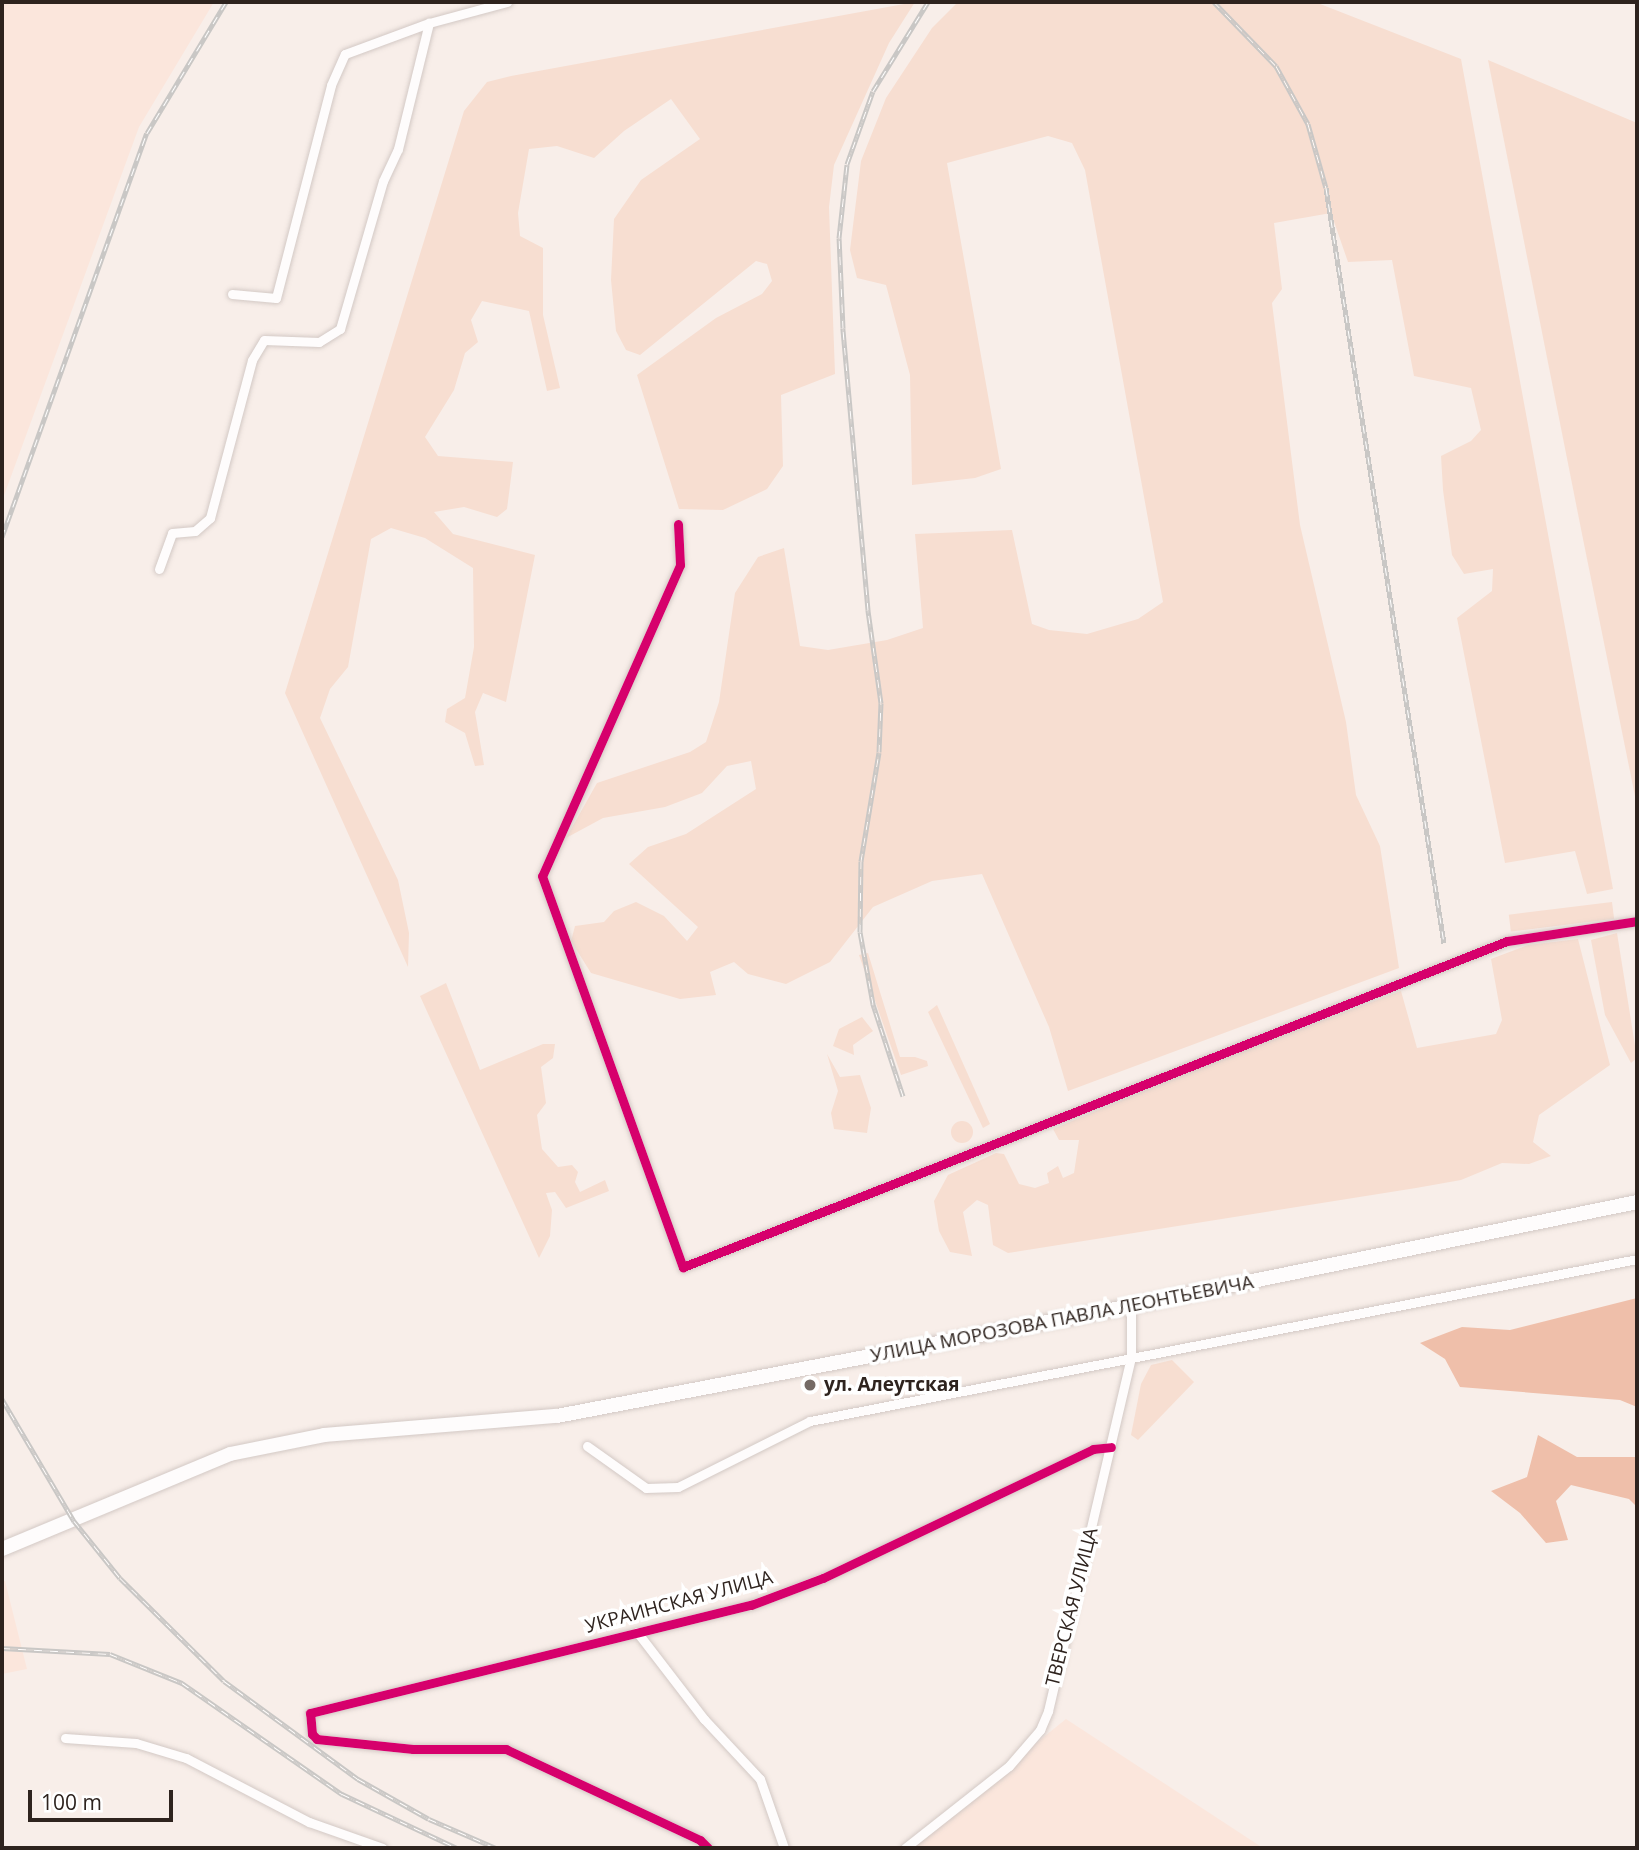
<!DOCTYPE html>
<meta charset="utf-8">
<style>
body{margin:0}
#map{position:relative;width:1639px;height:1850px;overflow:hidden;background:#f8eee9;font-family:"Open Sans",sans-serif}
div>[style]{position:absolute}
.built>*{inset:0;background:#fbe6dc}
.green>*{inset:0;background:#f7ded1;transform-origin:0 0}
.round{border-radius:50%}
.water>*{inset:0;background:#efbfaa}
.roads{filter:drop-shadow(0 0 2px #d3c9c5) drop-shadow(0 0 2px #d3c9c5)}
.minor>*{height:9px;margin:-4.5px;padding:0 4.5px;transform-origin:4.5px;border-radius:4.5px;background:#fefcfc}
.primary>*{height:14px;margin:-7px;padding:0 7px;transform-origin:7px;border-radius:7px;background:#fefcfc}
.rail>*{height:5px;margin-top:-2.5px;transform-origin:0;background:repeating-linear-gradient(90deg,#fff 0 8px,#c9c7c5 0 16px);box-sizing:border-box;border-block:2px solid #c9c7c5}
.cycleway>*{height:9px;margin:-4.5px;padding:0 4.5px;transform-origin:4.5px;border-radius:4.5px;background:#d6006c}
.dots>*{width:19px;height:19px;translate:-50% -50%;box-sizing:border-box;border:4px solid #fff;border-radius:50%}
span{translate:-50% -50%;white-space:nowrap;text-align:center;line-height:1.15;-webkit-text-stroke:7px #fff;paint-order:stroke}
.street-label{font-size:19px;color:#2e231e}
.poi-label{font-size:19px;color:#2e231e;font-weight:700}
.left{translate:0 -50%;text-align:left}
.frame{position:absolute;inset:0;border:4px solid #2e231e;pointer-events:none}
.scale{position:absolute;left:28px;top:1790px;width:145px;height:32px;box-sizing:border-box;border:4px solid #2e231e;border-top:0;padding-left:9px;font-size:21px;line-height:24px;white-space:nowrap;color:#2e231e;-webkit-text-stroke:5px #fff;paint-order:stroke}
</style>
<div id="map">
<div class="built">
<i style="clip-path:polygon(2px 2px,214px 2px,139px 127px,2px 501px)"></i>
<i style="clip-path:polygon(5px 1581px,27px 1669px,2px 1674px,2px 1582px)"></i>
<i style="clip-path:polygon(1066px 1719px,1263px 1848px,907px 1848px)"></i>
</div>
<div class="green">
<i style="clip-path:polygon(915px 2px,889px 43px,834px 165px,829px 207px,835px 374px,781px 395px,783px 466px,767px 489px,723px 510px,679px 509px,637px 375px,716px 318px,762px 294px,772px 281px,767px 264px,756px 261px,640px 355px,626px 350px,616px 331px,611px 280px,614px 219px,641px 180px,700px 139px,671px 99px,624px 131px,594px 158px,557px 146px,529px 149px,518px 213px,520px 236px,543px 248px,543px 315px,560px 388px,547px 391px,529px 311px,482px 301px,471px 320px,478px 342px,465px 353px,454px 390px,425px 437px,438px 456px,513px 462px,507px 509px,497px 517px,464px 507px,434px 512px,453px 534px,535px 555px,506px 702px,483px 693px,475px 712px,484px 765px,475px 766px,465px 733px,445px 722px,447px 709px,465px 698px,474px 647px,473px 568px,425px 538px,391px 528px,371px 539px,348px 667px,330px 689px,320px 718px,398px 880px,409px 933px,408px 967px,285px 693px,464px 111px,487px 82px,511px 76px)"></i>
<i style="clip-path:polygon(958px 2px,1315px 2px,1461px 59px,1613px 889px,1587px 894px,1575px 851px,1505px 863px,1457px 618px,1492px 591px,1493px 569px,1464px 574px,1452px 555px,1443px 490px,1441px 456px,1471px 441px,1481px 430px,1471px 388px,1414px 376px,1392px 260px,1348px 262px,1331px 213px,1274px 223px,1282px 289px,1272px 303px,1300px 525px,1346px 722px,1356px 795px,1380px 846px,1399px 968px,1068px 1091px,1049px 1027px,982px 874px,932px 881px,873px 907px,830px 962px,786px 984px,748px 974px,734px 962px,710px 972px,716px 995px,680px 999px,591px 973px,571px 941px,575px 926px,604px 922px,614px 911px,636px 902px,664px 916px,687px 941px,698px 927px,629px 864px,648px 847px,686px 834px,756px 789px,751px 761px,727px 766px,702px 793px,665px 807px,603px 818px,566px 838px,597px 783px,690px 752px,706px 742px,719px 702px,735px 593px,758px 557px,784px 548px,800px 646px,828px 650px,887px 640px,923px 628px,915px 534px,1012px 530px,1032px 624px,1049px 630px,1087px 634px,1138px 619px,1163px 602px,1085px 170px,1072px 143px,1048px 136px,947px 163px,1001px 469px,975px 478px,912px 485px,910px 375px,886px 285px,857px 278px,850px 250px,861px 161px,886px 98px,932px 28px)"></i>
<i style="clip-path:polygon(1488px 60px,1637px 123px,1637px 806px,1583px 539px)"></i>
<i style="left:1612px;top:902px;width:17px;height:104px;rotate:83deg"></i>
<i style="clip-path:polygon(1617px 933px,1637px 1058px,1631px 1063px,1605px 1015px,1591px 940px)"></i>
<i style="clip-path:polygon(1578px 939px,1610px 1065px,1539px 1115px,1533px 1142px,1551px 1156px,1529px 1164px,1502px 1163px,1461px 1180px,1416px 1188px,1008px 1253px,993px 1245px,988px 1205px,977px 1200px,963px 1212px,972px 1256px,950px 1252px,939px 1231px,934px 1201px,948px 1175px,996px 1153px,1004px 1154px,1019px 1184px,1035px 1188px,1049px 1183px,1047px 1173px,1058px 1166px,1063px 1178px,1074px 1173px,1079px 1140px,1059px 1140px,1053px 1129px,1228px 1056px,1401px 991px,1417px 1048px,1496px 1034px,1502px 1020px,1491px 959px,1528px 945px)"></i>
<i style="clip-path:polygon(868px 953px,900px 1057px,915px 1057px,927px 1061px,928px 1066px,901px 1075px,859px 955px)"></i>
<i style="clip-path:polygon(446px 983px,480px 1070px,543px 1044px,555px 1044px,553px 1058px,541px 1067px,546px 1103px,537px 1115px,542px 1149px,558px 1167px,572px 1165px,578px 1172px,575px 1182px,580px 1192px,605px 1180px,609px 1191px,566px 1208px,555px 1192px,546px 1193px,552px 1210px,550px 1236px,539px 1258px,420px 996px)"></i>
<i style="clip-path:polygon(937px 1005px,990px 1124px,983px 1128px,928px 1012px)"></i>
<i style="clip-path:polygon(862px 1017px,873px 1031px,853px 1045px,854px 1055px,833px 1046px,839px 1029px)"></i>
<i style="clip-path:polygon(827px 1054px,840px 1077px,860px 1075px,871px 1108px,867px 1133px,834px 1129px,831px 1113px,838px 1091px)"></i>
<i class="round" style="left:951px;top:1121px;width:22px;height:22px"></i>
<i style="clip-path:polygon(1172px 1360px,1194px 1382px,1138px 1440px,1131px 1435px,1141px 1384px,1151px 1365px)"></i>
</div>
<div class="water">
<i style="clip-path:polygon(1637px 1298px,1637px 1407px,1620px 1400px,1460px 1387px,1445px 1359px,1420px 1343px,1462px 1327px,1510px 1330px)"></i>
<i style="clip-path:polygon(1538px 1435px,1577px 1457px,1637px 1457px,1637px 1507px,1629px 1499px,1571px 1485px,1556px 1501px,1568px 1540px,1546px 1543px,1520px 1513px,1491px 1491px,1527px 1477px)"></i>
</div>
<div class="roads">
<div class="minor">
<i style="left:232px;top:294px;width:44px;rotate:5.2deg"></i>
<i style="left:276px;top:298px;width:220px;rotate:-75.5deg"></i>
<i style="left:331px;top:85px;width:34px;rotate:-66deg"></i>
<i style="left:345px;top:54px;width:90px;rotate:-20.3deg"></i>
<i style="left:429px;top:23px;width:81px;rotate:-15.1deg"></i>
<i style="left:678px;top:524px;width:41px;rotate:87.2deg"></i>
<i style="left:680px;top:565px;width:340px;rotate:113.9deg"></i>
<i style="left:542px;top:876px;width:416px;rotate:70.2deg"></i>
<i style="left:683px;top:1267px;width:886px;rotate:-21.59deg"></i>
<i style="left:1507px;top:941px;width:132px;rotate:-8.7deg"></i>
<i style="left:159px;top:569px;width:38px;rotate:-70deg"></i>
<i style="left:172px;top:533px;width:23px;rotate:-5deg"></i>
<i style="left:195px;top:531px;width:20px;rotate:-41deg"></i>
<i style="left:210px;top:518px;width:163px;rotate:-75.1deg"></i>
<i style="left:252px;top:360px;width:23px;rotate:-59deg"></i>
<i style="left:264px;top:340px;width:55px;rotate:2.1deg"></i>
<i style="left:319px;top:342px;width:25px;rotate:-32deg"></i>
<i style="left:340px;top:329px;width:154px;rotate:-73.8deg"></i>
<i style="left:383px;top:181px;width:35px;rotate:-65deg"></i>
<i style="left:398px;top:149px;width:130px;rotate:-76.2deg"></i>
<i style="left:587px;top:1446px;width:72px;rotate:35.4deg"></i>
<i style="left:646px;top:1488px;width:32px;rotate:-2deg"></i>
<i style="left:678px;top:1487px;width:148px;rotate:-26.6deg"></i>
<i style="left:810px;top:1421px;width:843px;rotate:-11.08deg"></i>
<i style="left:637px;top:1632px;width:110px;rotate:52.4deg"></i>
<i style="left:704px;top:1719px;width:82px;rotate:47deg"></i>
<i style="left:760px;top:1779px;width:73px;rotate:70.8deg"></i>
<i style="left:65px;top:1738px;width:71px;rotate:4deg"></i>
<i style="left:136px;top:1743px;width:52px;rotate:16.7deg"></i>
<i style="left:186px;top:1758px;width:139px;rotate:27.5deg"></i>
<i style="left:309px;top:1822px;width:78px;rotate:19.4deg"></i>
<i style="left:708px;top:1848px;width:11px;rotate:-135deg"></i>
<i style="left:700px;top:1840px;width:214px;rotate:-154.9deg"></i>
<i style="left:506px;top:1749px;width:93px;rotate:180deg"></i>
<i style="left:413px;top:1749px;width:97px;rotate:-174.1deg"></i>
<i style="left:317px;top:1739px;width:7px;rotate:-135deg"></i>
<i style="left:312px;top:1734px;width:21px;rotate:-95deg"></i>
<i style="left:310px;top:1713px;width:454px;rotate:-13.8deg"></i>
<i style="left:751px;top:1605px;width:77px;rotate:-20.6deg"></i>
<i style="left:823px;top:1578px;width:299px;rotate:-25.5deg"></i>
<i style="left:1093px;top:1449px;width:18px;rotate:-6deg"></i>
<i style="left:905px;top:1848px;width:132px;rotate:-38.3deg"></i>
<i style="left:1009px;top:1766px;width:48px;rotate:-49.3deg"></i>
<i style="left:1040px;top:1730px;width:21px;rotate:-67deg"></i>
<i style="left:1048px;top:1711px;width:364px;rotate:-76.8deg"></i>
<i style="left:1131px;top:1357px;width:51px;rotate:-90deg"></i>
</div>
<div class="primary">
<i style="left:2px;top:1549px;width:247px;rotate:-22.6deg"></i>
<i style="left:230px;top:1454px;width:96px;rotate:-11.4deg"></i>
<i style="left:324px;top:1435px;width:234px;rotate:-4.7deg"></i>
<i style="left:557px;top:1416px;width:584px;rotate:-10.85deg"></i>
<i style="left:1131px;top:1306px;width:517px;rotate:-11.61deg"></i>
</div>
</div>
<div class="rail">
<i style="left:1214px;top:2px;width:89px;rotate:45.9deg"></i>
<i style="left:1276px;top:66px;width:66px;rotate:61.1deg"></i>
<i style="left:1308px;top:124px;width:66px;rotate:74.3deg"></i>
<i style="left:1326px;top:188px;width:764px;rotate:81.12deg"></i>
<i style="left:2px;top:537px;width:429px;rotate:-70.3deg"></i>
<i style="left:147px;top:133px;width:153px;rotate:-58.9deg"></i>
<i style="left:903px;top:1096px;width:97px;rotate:-108.1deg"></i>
<i style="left:873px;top:1004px;width:73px;rotate:-100.2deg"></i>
<i style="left:860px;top:932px;width:71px;rotate:-89.2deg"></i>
<i style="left:861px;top:861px;width:110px;rotate:-80.6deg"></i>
<i style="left:879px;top:752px;width:49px;rotate:-87.7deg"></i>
<i style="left:881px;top:703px;width:94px;rotate:-98deg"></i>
<i style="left:868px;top:610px;width:283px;rotate:-95.1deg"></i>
<i style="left:843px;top:328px;width:90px;rotate:-92.5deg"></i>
<i style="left:839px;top:238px;width:74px;rotate:-83.8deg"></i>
<i style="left:847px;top:164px;width:77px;rotate:-70.4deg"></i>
<i style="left:873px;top:91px;width:105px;rotate:-58.3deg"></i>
<i style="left:2px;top:1399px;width:142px;rotate:59.5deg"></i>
<i style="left:74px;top:1521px;width:73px;rotate:51.1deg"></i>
<i style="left:120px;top:1578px;width:146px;rotate:44.7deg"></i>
<i style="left:224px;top:1681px;width:166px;rotate:36.2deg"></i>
<i style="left:358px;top:1779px;width:81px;rotate:29.4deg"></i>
<i style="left:429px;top:1819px;width:73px;rotate:23.4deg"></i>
<i style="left:2px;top:1648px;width:108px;rotate:3.2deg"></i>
<i style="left:110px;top:1654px;width:78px;rotate:21.9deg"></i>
<i style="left:182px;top:1683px;width:195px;rotate:34.8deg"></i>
<i style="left:342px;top:1794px;width:127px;rotate:25.2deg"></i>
</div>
<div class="cycleway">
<i style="left:678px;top:524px;width:41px;rotate:87.2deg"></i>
<i style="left:680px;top:565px;width:340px;rotate:113.9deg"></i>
<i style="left:542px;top:876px;width:416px;rotate:70.2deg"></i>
<i style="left:683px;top:1267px;width:886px;rotate:-21.59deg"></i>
<i style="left:1507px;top:941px;width:132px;rotate:-8.7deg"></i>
<i style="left:708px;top:1848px;width:11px;rotate:-135deg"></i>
<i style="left:700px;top:1840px;width:214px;rotate:-154.9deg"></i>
<i style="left:506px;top:1749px;width:93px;rotate:180deg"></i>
<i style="left:413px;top:1749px;width:97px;rotate:-174.1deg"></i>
<i style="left:317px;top:1739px;width:7px;rotate:-135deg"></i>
<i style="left:312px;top:1734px;width:21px;rotate:-95deg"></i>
<i style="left:310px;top:1713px;width:454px;rotate:-13.8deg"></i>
<i style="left:751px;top:1605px;width:77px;rotate:-20.6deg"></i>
<i style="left:823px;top:1578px;width:299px;rotate:-25.5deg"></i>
<i style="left:1093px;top:1449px;width:18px;rotate:-6deg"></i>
</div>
<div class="dots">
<i style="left:810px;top:1385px;background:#756a65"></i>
</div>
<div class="street-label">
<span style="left:1062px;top:1319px;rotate:-11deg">УЛИЦА МОРОЗОВА ПАВЛА ЛЕОНТЬЕВИЧА</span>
<span style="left:679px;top:1602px;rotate:-15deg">УКРАИНСКАЯ УЛИЦА</span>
<span style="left:1072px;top:1607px;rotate:-76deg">ТВЕРСКАЯ УЛИЦА</span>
</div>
<div class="poi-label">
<span class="left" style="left:824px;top:1385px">ул. Алеутская</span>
</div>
<div class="frame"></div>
<div class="scale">100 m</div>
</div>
